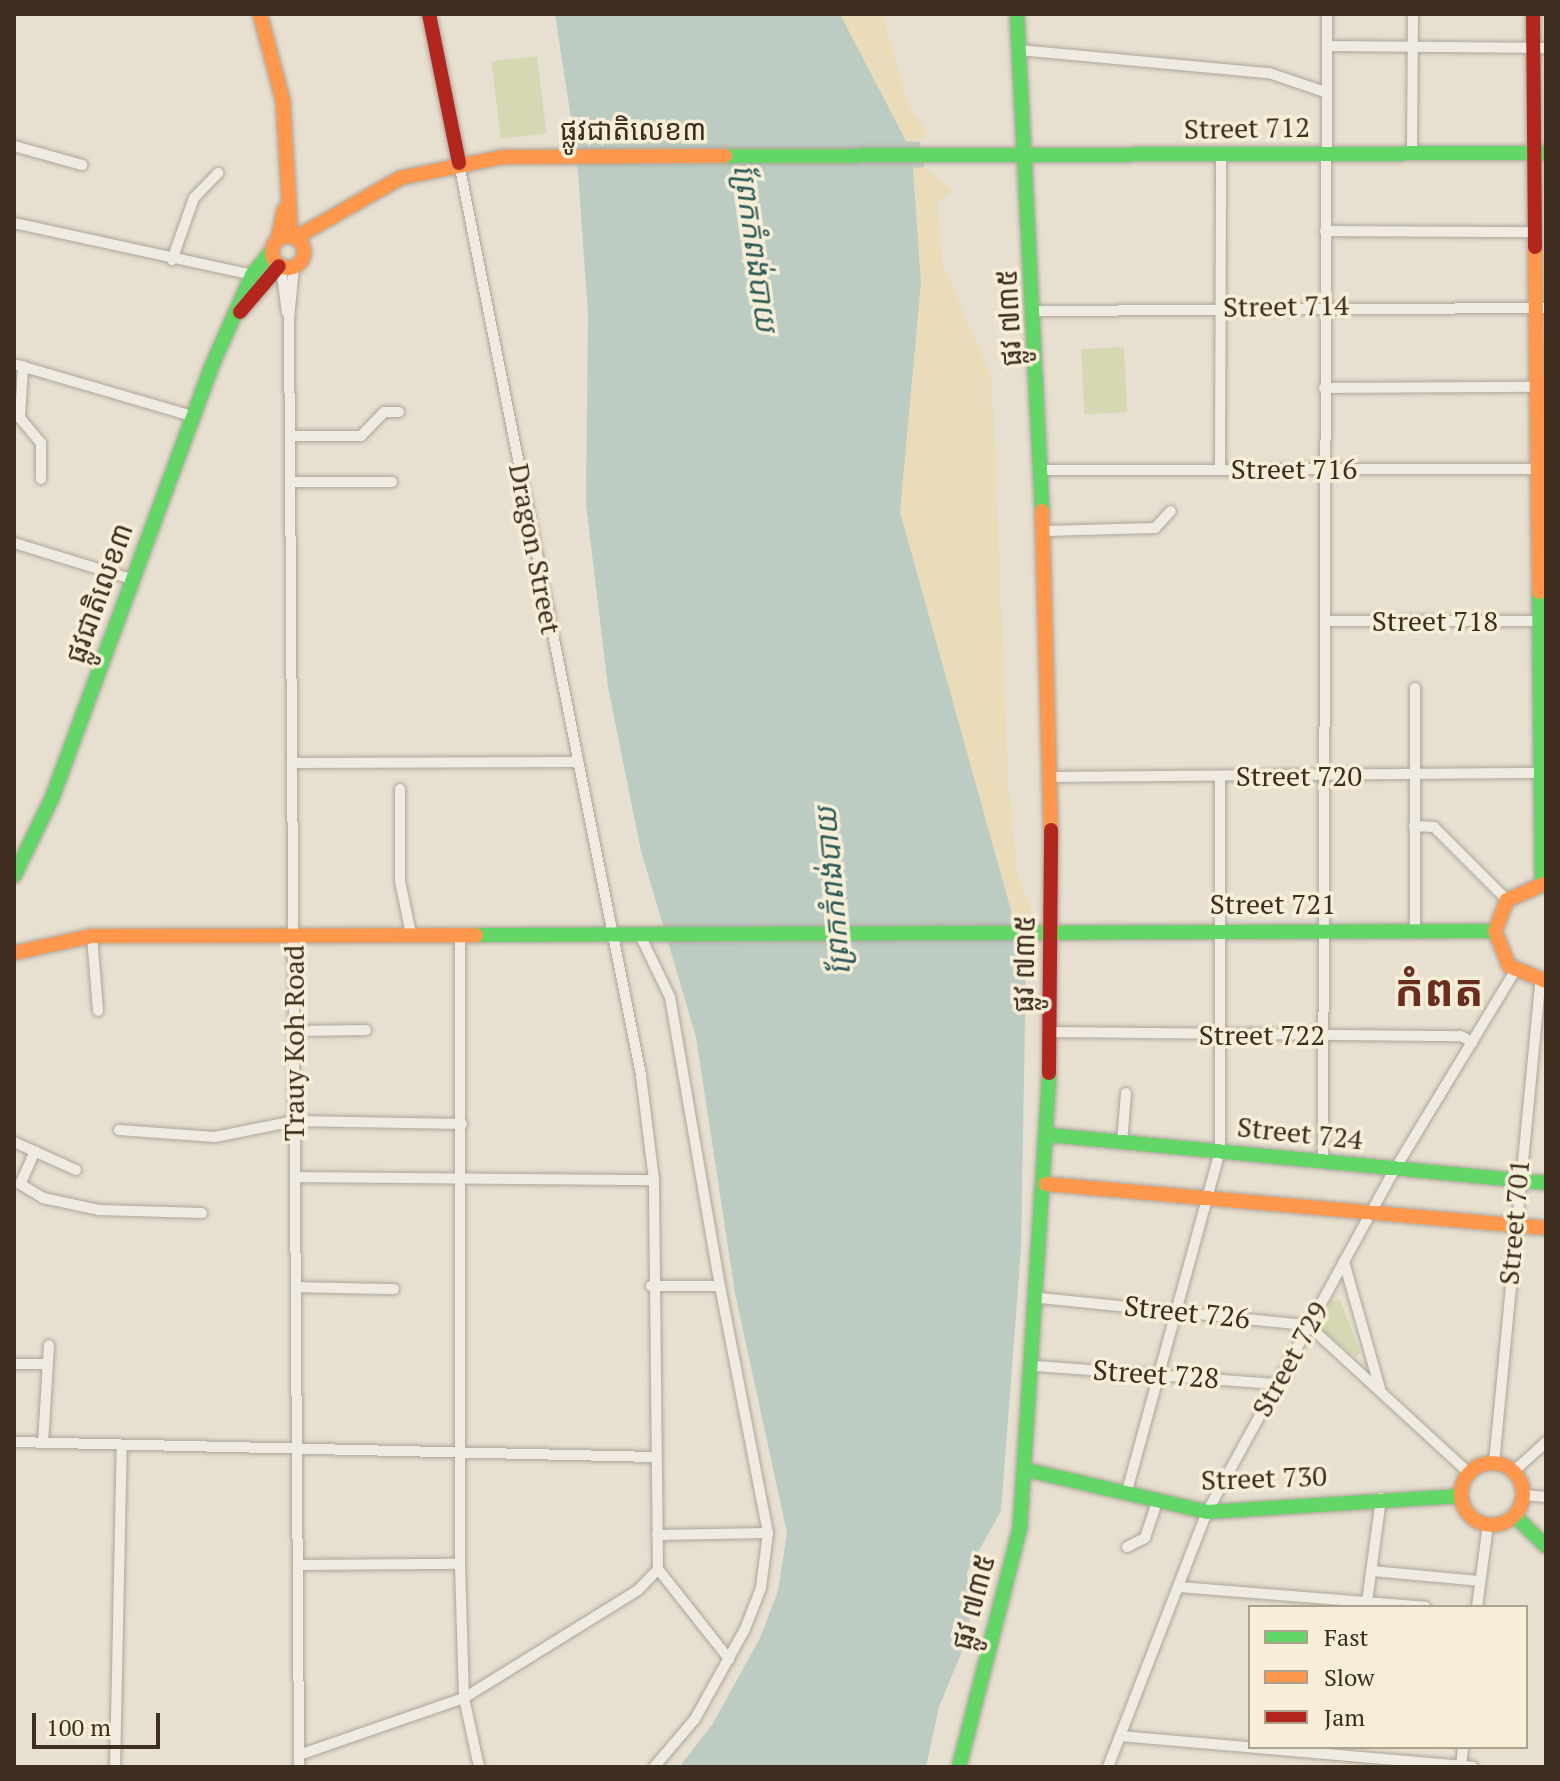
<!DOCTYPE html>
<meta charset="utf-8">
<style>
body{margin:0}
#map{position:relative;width:1560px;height:1781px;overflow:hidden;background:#e7e0d1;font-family:"PT Serif","Noto Sans Khmer",serif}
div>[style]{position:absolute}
.green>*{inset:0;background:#d6d7b3;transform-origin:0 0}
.sand>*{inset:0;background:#eadcb9}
.water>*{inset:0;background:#bcccc2}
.roads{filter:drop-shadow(0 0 2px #ada599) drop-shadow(0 0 2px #ada599)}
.street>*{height:10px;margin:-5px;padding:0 5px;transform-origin:5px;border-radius:5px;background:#efebe3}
.fast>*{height:14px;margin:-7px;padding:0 7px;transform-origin:7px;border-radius:7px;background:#63d668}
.slow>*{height:14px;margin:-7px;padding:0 7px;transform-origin:7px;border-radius:7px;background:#ff974d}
.slow>.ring{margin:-7px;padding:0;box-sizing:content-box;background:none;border:14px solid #ff974d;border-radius:50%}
.jam>*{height:14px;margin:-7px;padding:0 7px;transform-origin:7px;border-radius:7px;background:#b3261e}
span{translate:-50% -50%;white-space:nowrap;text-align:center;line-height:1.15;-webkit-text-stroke:7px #f7eed8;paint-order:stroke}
.street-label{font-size:28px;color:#3d2e20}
.water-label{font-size:30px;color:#2f5d5a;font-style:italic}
.town-label{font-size:44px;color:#6b2e1e;font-weight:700}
.frame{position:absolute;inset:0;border:16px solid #3d2e20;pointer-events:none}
.legend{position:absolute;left:1248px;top:1605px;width:280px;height:144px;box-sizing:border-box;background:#f7eed8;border:2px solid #ada18e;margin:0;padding:10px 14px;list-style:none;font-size:24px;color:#3d2e20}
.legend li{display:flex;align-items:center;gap:16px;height:40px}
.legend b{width:40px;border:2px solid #ada18e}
.scale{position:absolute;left:32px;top:1713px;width:128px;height:36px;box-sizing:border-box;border:4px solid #3d2e20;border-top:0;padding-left:10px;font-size:24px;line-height:28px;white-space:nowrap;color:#3d2e20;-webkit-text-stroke:6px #f7eed8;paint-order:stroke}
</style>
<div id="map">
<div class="green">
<i style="left:537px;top:56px;width:78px;height:46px;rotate:83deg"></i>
<i style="left:1124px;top:347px;width:65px;height:43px;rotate:87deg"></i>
<i style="clip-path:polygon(1340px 1300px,1360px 1352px,1356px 1358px,1321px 1329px,1330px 1301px)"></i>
</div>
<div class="sand">
<i style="clip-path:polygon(840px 14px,882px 14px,910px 109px,927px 130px,920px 142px,906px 141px)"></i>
<i style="clip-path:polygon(913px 167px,924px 167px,953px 190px,937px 202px,942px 262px,992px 378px,1008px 779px,1018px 878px,1031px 905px,1026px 964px,900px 512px,921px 283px)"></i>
</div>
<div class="water">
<i style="clip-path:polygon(555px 14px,840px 14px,906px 141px,920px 142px,924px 167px,913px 168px,921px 283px,900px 512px,1026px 964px,1021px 1249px,1001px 1511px,967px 1572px,970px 1632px,939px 1707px,926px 1767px,679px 1767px,712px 1725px,760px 1638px,778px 1591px,787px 1533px,735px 1293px,696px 1037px,641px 851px,608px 687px,586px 504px,588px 314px,577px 158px)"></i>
</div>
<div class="roads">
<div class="street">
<i style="left:1327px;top:46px;width:219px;rotate:0.5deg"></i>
<i style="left:1019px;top:50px;width:251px;rotate:5.3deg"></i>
<i style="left:1269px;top:73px;width:59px;rotate:18.7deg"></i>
<i style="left:14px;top:146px;width:71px;rotate:15.6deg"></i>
<i style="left:1412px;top:153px;width:139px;rotate:-89.6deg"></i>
<i style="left:14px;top:223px;width:244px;rotate:12.3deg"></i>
<i style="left:1325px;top:231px;width:211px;rotate:0.3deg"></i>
<i style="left:172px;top:260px;width:66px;rotate:-70.5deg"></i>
<i style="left:194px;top:198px;width:35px;rotate:-46deg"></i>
<i style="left:281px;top:267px;width:46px;rotate:82.6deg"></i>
<i style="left:294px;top:267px;width:52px;rotate:95.5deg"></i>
<i style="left:289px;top:319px;width:1448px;rotate:89.6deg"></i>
<i style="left:1036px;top:311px;width:510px;rotate:-0.34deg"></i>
<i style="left:14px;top:364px;width:185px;rotate:16.3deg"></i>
<i style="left:23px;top:366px;width:52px;rotate:93.3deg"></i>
<i style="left:20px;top:418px;width:33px;rotate:50deg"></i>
<i style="left:41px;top:443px;width:36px;rotate:90deg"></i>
<i style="left:1324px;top:388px;width:213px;rotate:-0.3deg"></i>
<i style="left:290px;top:436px;width:71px"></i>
<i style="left:361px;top:436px;width:33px;rotate:-46deg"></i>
<i style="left:384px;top:412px;width:15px"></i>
<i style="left:1220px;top:469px;width:314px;rotate:-89.8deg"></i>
<i style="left:1042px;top:470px;width:504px;rotate:-0.11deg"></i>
<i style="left:290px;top:482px;width:102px"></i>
<i style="left:1044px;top:531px;width:111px;rotate:-1.5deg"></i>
<i style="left:1155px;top:528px;width:23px;rotate:-47deg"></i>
<i style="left:14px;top:543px;width:122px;rotate:17.1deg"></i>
<i style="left:1325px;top:621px;width:218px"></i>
<i style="left:292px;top:763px;width:284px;rotate:-0.2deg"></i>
<i style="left:1051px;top:777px;width:494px;rotate:-0.5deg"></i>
<i style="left:400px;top:789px;width:92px;rotate:90deg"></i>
<i style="left:400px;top:881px;width:54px;rotate:78.3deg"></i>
<i style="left:1414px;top:826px;width:20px;rotate:3deg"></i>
<i style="left:1434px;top:827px;width:103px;rotate:45deg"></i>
<i style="left:1415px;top:929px;width:241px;rotate:-90deg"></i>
<i style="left:460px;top:934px;width:630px;rotate:90deg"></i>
<i style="left:460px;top:1564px;width:134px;rotate:88.3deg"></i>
<i style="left:464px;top:1698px;width:71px;rotate:77.7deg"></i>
<i style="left:640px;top:935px;width:69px;rotate:64.2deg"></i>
<i style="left:670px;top:997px;width:293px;rotate:80.2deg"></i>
<i style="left:92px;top:936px;width:75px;rotate:85.4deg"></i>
<i style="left:294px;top:1031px;width:72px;rotate:-0.8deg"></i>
<i style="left:1050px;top:1032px;width:411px;rotate:0.6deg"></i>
<i style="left:1461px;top:1036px;width:13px;rotate:29deg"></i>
<i style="left:119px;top:1130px;width:96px;rotate:4.2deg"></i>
<i style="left:215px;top:1137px;width:81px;rotate:-11.4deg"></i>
<i style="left:294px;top:1121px;width:168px;rotate:1deg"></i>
<i style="left:14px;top:1142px;width:68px;rotate:24.3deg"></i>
<i style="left:1122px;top:1143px;width:50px;rotate:-85.4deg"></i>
<i style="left:35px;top:1151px;width:36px;rotate:114deg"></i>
<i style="left:20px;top:1184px;width:27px;rotate:31deg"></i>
<i style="left:43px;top:1198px;width:57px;rotate:12.1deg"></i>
<i style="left:99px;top:1210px;width:103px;rotate:1.7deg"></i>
<i style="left:1323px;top:1161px;width:1147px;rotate:-89.8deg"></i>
<i style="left:295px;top:1177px;width:359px;rotate:0.5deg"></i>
<i style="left:1344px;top:1262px;width:131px;rotate:74.1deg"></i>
<i style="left:651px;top:1286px;width:69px"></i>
<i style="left:720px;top:1286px;width:252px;rotate:79deg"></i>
<i style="left:768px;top:1533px;width:55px;rotate:97.3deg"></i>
<i style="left:761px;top:1588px;width:44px;rotate:111.3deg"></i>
<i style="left:745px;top:1629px;width:103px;rotate:119.1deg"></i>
<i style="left:695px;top:1719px;width:63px;rotate:130.5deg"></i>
<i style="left:296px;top:1287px;width:98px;rotate:1.2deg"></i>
<i style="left:1040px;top:1298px;width:269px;rotate:5.8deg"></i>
<i style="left:1308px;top:1325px;width:219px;rotate:42.6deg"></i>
<i style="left:14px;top:1364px;width:33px"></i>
<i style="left:1036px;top:1366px;width:240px;rotate:4.3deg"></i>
<i style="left:14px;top:1442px;width:640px;rotate:1.34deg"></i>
<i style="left:43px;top:1443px;width:98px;rotate:-86.5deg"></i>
<i style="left:1494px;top:1463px;width:484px;rotate:-84.5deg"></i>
<i style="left:1513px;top:1472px;width:45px;rotate:-42.3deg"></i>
<i style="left:1127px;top:1491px;width:352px;rotate:-74.7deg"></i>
<i style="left:1220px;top:1151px;width:375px;rotate:-90deg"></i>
<i style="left:1523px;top:1495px;width:23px;rotate:5deg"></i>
<i style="left:657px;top:1535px;width:111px;rotate:-1deg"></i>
<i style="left:1127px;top:1547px;width:20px;rotate:-27deg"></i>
<i style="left:1145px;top:1538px;width:41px;rotate:-71.6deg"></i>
<i style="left:298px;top:1565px;width:162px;rotate:-0.4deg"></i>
<i style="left:658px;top:1569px;width:115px;rotate:51.7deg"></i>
<i style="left:1372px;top:1571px;width:107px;rotate:5.3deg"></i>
<i style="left:1179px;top:1587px;width:247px;rotate:4.6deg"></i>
<i style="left:1367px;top:1602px;width:105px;rotate:-82.3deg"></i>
<i style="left:1477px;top:1607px;width:83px;rotate:-82.4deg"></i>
<i style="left:1120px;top:1736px;width:354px;rotate:5deg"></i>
<i style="left:299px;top:1755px;width:175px;rotate:-19.1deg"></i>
<i style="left:464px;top:1698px;width:205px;rotate:-31.8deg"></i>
<i style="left:638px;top:1590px;width:29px;rotate:-46deg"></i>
<i style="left:658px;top:1569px;width:389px;rotate:-90.6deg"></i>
<i style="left:654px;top:1180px;width:106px;rotate:-97.1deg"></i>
<i style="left:641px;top:1075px;width:930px;rotate:-101.29deg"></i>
<i style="left:115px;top:1767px;width:322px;rotate:-88.8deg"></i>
<i style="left:1108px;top:1767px;width:274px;rotate:-68.8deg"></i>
<i style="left:1207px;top:1512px;width:391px;rotate:-61.3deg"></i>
<i style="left:1395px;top:1169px;width:232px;rotate:-58.8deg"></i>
<i style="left:1461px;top:1767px;width:20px;rotate:-84deg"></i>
</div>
<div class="fast">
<i style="left:1017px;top:14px;width:498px;rotate:87.1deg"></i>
<i style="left:725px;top:156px;width:821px;rotate:-0.21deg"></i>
<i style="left:1539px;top:592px;width:290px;rotate:89.4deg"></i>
<i style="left:14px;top:876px;width:87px;rotate:-64deg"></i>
<i style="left:52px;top:798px;width:456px;rotate:-69.7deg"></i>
<i style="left:210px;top:370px;width:104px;rotate:-66.1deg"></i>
<i style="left:252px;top:275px;width:32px;rotate:-51deg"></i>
<i style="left:476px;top:935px;width:1019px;rotate:-0.22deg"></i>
<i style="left:1049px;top:1135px;width:499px;rotate:5.5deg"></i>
<i style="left:1027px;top:1470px;width:185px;rotate:13.1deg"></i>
<i style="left:1207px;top:1512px;width:254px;rotate:-3.6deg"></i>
<i style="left:1515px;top:1516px;width:43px;rotate:44.1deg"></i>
<i style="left:959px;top:1767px;width:248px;rotate:-75.7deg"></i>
<i style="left:1020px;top:1527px;width:455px;rotate:-86.3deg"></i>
</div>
<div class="slow">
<i style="left:260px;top:14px;width:90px;rotate:75.2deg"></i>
<i style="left:283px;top:101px;width:135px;rotate:86.6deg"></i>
<i class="ring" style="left:272px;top:236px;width:18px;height:18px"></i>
<i style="left:295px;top:238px;width:121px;rotate:-29.7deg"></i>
<i style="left:400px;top:178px;width:104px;rotate:-11.6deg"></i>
<i style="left:502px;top:157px;width:223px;rotate:-0.3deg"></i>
<i style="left:278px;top:239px;width:30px;rotate:-78deg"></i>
<i style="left:1535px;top:247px;width:345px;rotate:89.3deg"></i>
<i style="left:1042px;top:511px;width:319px;rotate:88.4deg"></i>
<i style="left:1546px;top:883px;width:43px;rotate:156.4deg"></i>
<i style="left:1507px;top:900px;width:33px;rotate:111deg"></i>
<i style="left:1495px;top:931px;width:38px;rotate:68deg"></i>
<i style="left:1509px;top:966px;width:40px;rotate:22deg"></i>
<i style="left:14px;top:953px;width:80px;rotate:-12.3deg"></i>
<i style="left:92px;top:936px;width:384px;rotate:-0.1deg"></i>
<i style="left:1046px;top:1184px;width:502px;rotate:5.03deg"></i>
<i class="ring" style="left:1461px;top:1463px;width:48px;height:48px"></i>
</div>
<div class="jam">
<i style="left:429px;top:14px;width:152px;rotate:78.6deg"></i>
<i style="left:1533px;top:14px;width:233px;rotate:89.5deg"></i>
<i style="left:240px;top:312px;width:60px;rotate:-49.7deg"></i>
<i style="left:1049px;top:1073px;width:243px;rotate:-89.5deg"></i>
</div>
</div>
<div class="street-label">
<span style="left:1247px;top:128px;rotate:-1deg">Street 712</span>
<span style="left:633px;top:130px">ផ្លូវជាតិលេខ៣</span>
<span style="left:1286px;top:306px;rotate:-1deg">Street 714</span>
<span style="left:1009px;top:318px;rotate:-93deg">ផ្លូវ ៧៣៥</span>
<span style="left:1294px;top:469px">Street 716</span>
<span style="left:535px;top:549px;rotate:79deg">Dragon Street</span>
<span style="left:99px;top:593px;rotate:-70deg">ផ្លូវជាតិលេខ៣</span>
<span style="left:1435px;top:621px">Street 718</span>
<span style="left:1299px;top:776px">Street 720</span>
<span style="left:1273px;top:904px">Street 721</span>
<span style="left:1024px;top:964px;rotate:-89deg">ផ្លូវ ៧៣៥</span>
<span style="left:1262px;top:1035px">Street 722</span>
<span style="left:294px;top:1043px;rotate:-90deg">Trauy Koh Road</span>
<span style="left:1300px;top:1133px;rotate:6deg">Street 724</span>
<span style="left:1514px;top:1222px;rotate:-85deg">Street 701</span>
<span style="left:1187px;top:1312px;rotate:6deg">Street 726</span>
<span style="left:1290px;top:1359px;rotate:-61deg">Street 729</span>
<span style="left:1156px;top:1374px;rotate:4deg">Street 728</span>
<span style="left:1264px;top:1478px;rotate:-2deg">Street 730</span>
<span style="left:973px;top:1602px;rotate:-75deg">ផ្លូវ ៧៣៥</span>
</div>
<div class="water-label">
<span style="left:756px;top:248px;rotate:82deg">ព្រែកកំពង់បាយ</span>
<span style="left:832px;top:891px;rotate:-95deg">ព្រែកកំពង់បាយ</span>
</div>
<div class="town-label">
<span style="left:1439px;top:990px">កំពត</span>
</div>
<div class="frame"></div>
<ul class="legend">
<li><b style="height:10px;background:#63d668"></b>Fast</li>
<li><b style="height:10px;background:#ff974d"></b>Slow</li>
<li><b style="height:10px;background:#b3261e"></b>Jam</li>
</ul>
<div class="scale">100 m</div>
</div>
